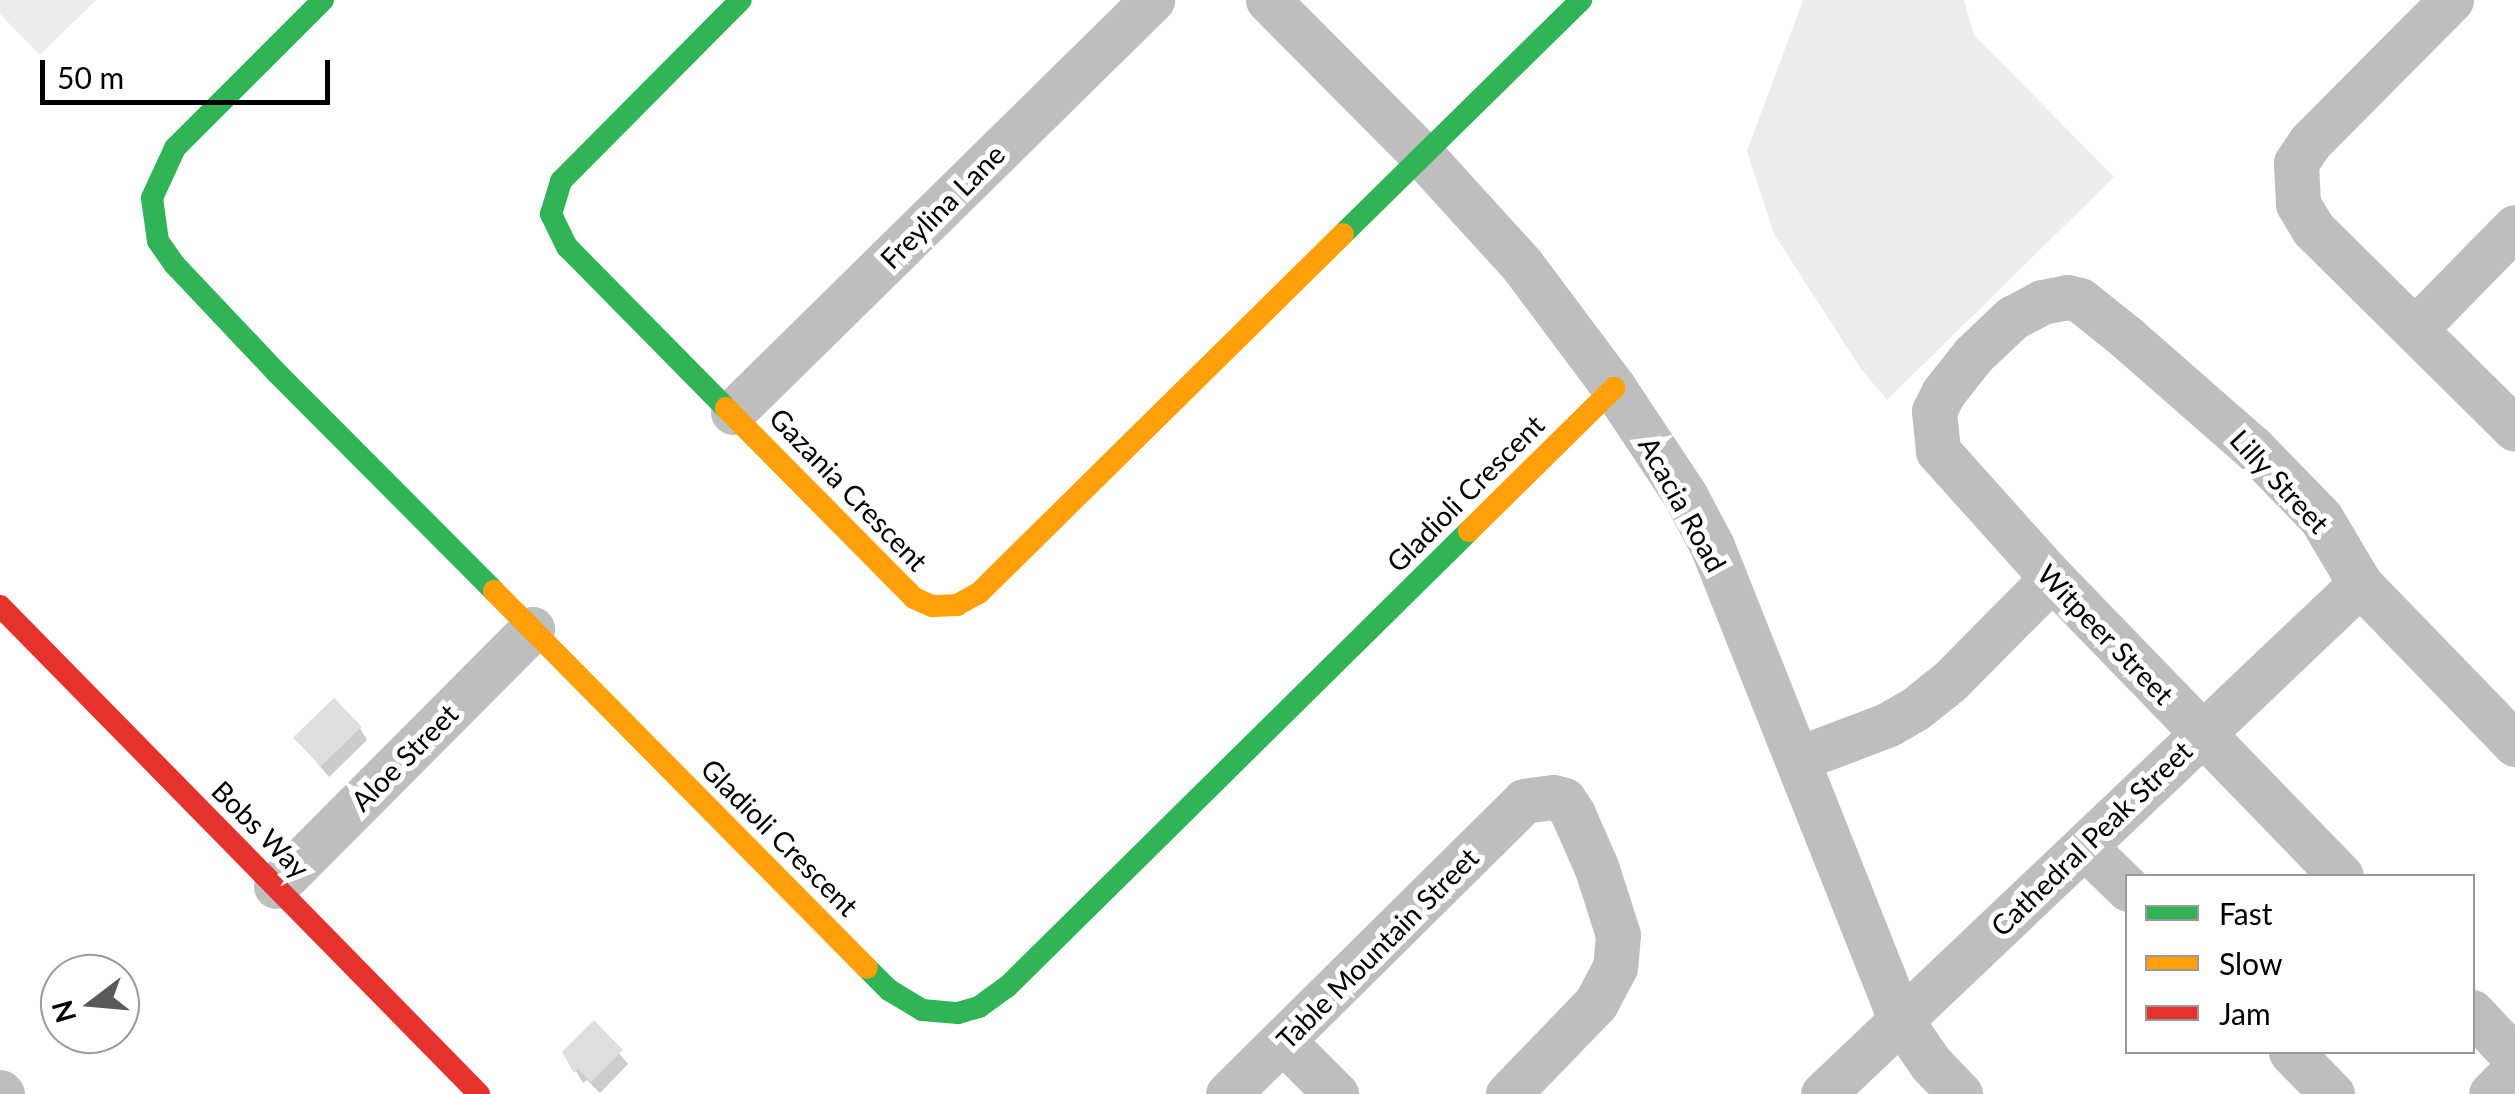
<!DOCTYPE html>
<style>
body{margin:0}
#map{position:relative;width:2515px;height:1094px;overflow:hidden;background:#fff;font-family:Lato,sans-serif}
div>[style]{position:absolute}
.green>*{inset:0;background:#ececec}
.shadow>*{inset:0;background:#0003}
.building>*{inset:0;background:#dfdfdf;transform-origin:0 0}
.street>*{height:45px;margin:-22.5px;padding:0 22.5px;transform-origin:22.5px;border-radius:22.5px;background:#bebebe}
.fast>*{height:22px;margin:-11px;padding:0 11px;transform-origin:11px;border-radius:11px;background:#30b455}
.slow>*{height:22px;margin:-11px;padding:0 11px;transform-origin:11px;border-radius:11px;background:#ff9f0a}
.jam>*{height:22px;margin:-11px;padding:0 11px;transform-origin:11px;border-radius:11px;background:#e5322d}
span{translate:-50% -50%;white-space:nowrap;text-align:center;line-height:1.15;-webkit-text-stroke:10px #fff;paint-order:stroke}
.street-label{font-size:28px;color:#000}
.legend{position:absolute;left:2125px;top:874px;width:350px;height:180px;box-sizing:border-box;background:#fff;border:2px solid #999;margin:0;padding:12px 18px;list-style:none;font-size:30px;color:#000}
.legend li{display:flex;align-items:center;gap:20px;height:50px}
.legend b{width:50px;border:2px solid #999}
.north{position:absolute;left:40px;top:954px;width:100px;height:100px;box-sizing:border-box;background:#fff;border:2px solid #999;border-radius:50%;rotate:254deg;font-size:28px;font-weight:700;line-height:40px;text-align:center;color:#000}
.north::after{content:'';display:block;margin:auto;width:35px;height:45px;background:#595959;clip-path:polygon(50% 0,100% 100%,50% 72%,0 100%)}
.scale{position:absolute;left:40px;top:60px;width:290px;height:45px;box-sizing:border-box;border:5px solid #000;border-top:0;padding-left:12px;font-size:30px;line-height:35px;white-space:nowrap;color:#000;-webkit-text-stroke:8px #fff;paint-order:stroke}
</style>
<div id="map">
<div class="green">
<i style="clip-path:polygon(0 0,96px 0,40px 55px,0 14px)"></i>
<i style="clip-path:polygon(1803px 0,1964px 0,1974px 35px,2114px 177px,1887px 400px,1861px 369px,1774px 234px,1747px 151px)"></i>
</div>
<div class="shadow">
<i style="clip-path:polygon(360px 728px,367px 740px,329px 777px,296px 738px)"></i>
<i style="clip-path:polygon(594px 1024px,628px 1064px,600px 1093px,587px 1080px,583px 1083px,565px 1052px)"></i>
</div>
<div class="building">
<i style="left:334px;top:698px;width:40px;height:57px;rotate:46deg"></i>
<i style="clip-path:polygon(594px 1020px,623px 1050px,591px 1082px,578px 1069px,574px 1073px,562px 1052px)"></i>
</div>
<div class="street">
<i style="left:1268px;top:0;width:218px;rotate:45.2deg"></i>
<i style="left:1422px;top:155px;width:149px;rotate:47.7deg"></i>
<i style="left:1522px;top:265px;width:154px;rotate:53.2deg"></i>
<i style="left:1614px;top:388px;width:128px;rotate:56.4deg"></i>
<i style="left:1685px;top:495px;width:58px;rotate:62.1deg"></i>
<i style="left:1712px;top:546px;width:509px;rotate:68.32deg"></i>
<i style="left:1900px;top:1019px;width:55px;rotate:55.4deg"></i>
<i style="left:1931px;top:1064px;width:42px;rotate:46deg"></i>
<i style="left:2451px;top:0;width:200px;rotate:134.8deg"></i>
<i style="left:2310px;top:142px;width:25px;rotate:124deg"></i>
<i style="left:2296px;top:163px;width:41px;rotate:87.2deg"></i>
<i style="left:2298px;top:204px;width:29px;rotate:59deg"></i>
<i style="left:2313px;top:229px;width:284px;rotate:44.7deg"></i>
<i style="left:2416px;top:328px;width:141px;rotate:-45.6deg"></i>
<i style="left:733px;top:412px;width:588px;rotate:-44.52deg"></i>
<i style="left:1797px;top:759px;width:96px;rotate:-20.7deg"></i>
<i style="left:1887px;top:725px;width:32px;rotate:-30deg"></i>
<i style="left:1915px;top:709px;width:45px;rotate:-38.7deg"></i>
<i style="left:1950px;top:681px;width:145px;rotate:-45.3deg"></i>
<i style="left:2085px;top:847px;width:60px;rotate:44.3deg"></i>
<i style="left:2341px;top:876px;width:415px;rotate:-134.1deg"></i>
<i style="left:2052px;top:578px;width:171px;rotate:-131.9deg"></i>
<i style="left:1938px;top:451px;width:40px;rotate:-95.7deg"></i>
<i style="left:1934px;top:411px;width:20px;rotate:-63deg"></i>
<i style="left:1943px;top:393px;width:48px;rotate:-51.7deg"></i>
<i style="left:1973px;top:355px;width:54px;rotate:-43.5deg"></i>
<i style="left:2012px;top:318px;width:34px;rotate:-28deg"></i>
<i style="left:2042px;top:302px;width:25px;rotate:-11deg"></i>
<i style="left:2067px;top:297px;width:13px;rotate:13deg"></i>
<i style="left:2080px;top:300px;width:58px;rotate:38.7deg"></i>
<i style="left:2125px;top:336px;width:169px;rotate:41.2deg"></i>
<i style="left:2252px;top:447px;width:99px;rotate:45.8deg"></i>
<i style="left:2321px;top:518px;width:77px;rotate:59.4deg"></i>
<i style="left:2360px;top:584px;width:223px;rotate:45.9deg"></i>
<i style="left:276px;top:886px;width:363px;rotate:-45.1deg"></i>
<i style="left:2472px;top:1012px;width:63px;rotate:46.9deg"></i>
<i style="left:1284px;top:1042px;width:74px;rotate:45deg"></i>
<i style="left:2291px;top:1052px;width:59px;rotate:45.7deg"></i>
<i style="left:0;top:1092px;width:3px;rotate:45deg"></i>
<i style="left:1228px;top:1094px;width:416px;rotate:-44.7deg"></i>
<i style="left:1524px;top:801px;width:29px;rotate:-8deg"></i>
<i style="left:1553px;top:797px;width:11px;rotate:15deg"></i>
<i style="left:1564px;top:800px;width:17px;rotate:57deg"></i>
<i style="left:1573px;top:814px;width:60px;rotate:66.4deg"></i>
<i style="left:1597px;top:869px;width:69px;rotate:72.3deg"></i>
<i style="left:1618px;top:935px;width:32px;rotate:95deg"></i>
<i style="left:1615px;top:967px;width:41px;rotate:117.8deg"></i>
<i style="left:1596px;top:1003px;width:127px;rotate:134deg"></i>
<i style="left:1823px;top:1094px;width:741px;rotate:-43.52deg"></i>
<i style="left:2491px;top:1094px;width:35px;rotate:-46deg"></i>
</div>
<div class="fast">
<i style="left:323px;top:0;width:209px;rotate:135deg"></i>
<i style="left:175px;top:148px;width:55px;rotate:114.7deg"></i>
<i style="left:152px;top:198px;width:43px;rotate:82.1deg"></i>
<i style="left:158px;top:241px;width:28px;rotate:55deg"></i>
<i style="left:174px;top:264px;width:150px;rotate:46.6deg"></i>
<i style="left:277px;top:373px;width:308px;rotate:45.1deg"></i>
<i style="left:1343px;top:234px;width:334px;rotate:-44.5deg"></i>
<i style="left:726px;top:408px;width:226px;rotate:-134.6deg"></i>
<i style="left:567px;top:247px;width:37px;rotate:-116deg"></i>
<i style="left:551px;top:214px;width:34px;rotate:-73deg"></i>
<i style="left:561px;top:181px;width:255px;rotate:-45.2deg"></i>
<i style="left:867px;top:968px;width:31px;rotate:45deg"></i>
<i style="left:889px;top:990px;width:39px;rotate:31deg"></i>
<i style="left:922px;top:1010px;width:36px;rotate:5deg"></i>
<i style="left:958px;top:1013px;width:22px;rotate:-16deg"></i>
<i style="left:979px;top:1007px;width:34px;rotate:-36deg"></i>
<i style="left:1007px;top:987px;width:649px;rotate:-44.63deg"></i>
</div>
<div class="slow">
<i style="left:726px;top:408px;width:267px;rotate:45.3deg"></i>
<i style="left:914px;top:598px;width:20px;rotate:24deg"></i>
<i style="left:932px;top:606px;width:25px;rotate:-2deg"></i>
<i style="left:957px;top:605px;width:25px;rotate:-29deg"></i>
<i style="left:979px;top:593px;width:511px;rotate:-44.6deg"></i>
<i style="left:1469px;top:531px;width:204px;rotate:-44.6deg"></i>
<i style="left:494px;top:591px;width:530px;rotate:45.31deg"></i>
</div>
<div class="jam">
<i style="left:0;top:606px;width:684px;rotate:45.53deg"></i>
</div>
<div class="street-label">
<span style="left:942px;top:206px;rotate:-45deg">Freylina Lane</span>
<span style="left:2280px;top:481px;rotate:47deg">Lilly Street</span>
<span style="left:849px;top:489px;rotate:46deg">Gazania Crescent</span>
<span style="left:1465px;top:493px;rotate:-45deg">Gladioli Crescent</span>
<span style="left:1683px;top:504px;rotate:61deg">Acacia Road</span>
<span style="left:2106px;top:634px;rotate:46deg">Witpeer Street</span>
<span style="left:404px;top:757px;rotate:-45deg">Aloe Street</span>
<span style="left:261px;top:829px;rotate:45deg">Bobs Way</span>
<span style="left:780px;top:837px;rotate:45deg">Gladioli Crescent</span>
<span style="left:2091px;top:838px;rotate:-44deg">Cathedral Peak Street</span>
<span style="left:1377px;top:948px;rotate:-45deg">Table Mountain Street</span>
</div>
<ul class="legend">
<li><b style="height:12px;background:#30b455"></b>Fast</li>
<li><b style="height:12px;background:#ff9f0a"></b>Slow</li>
<li><b style="height:12px;background:#e5322d"></b>Jam</li>
</ul>
<div class="north">N</div>
<div class="scale">50 m</div>
</div>
